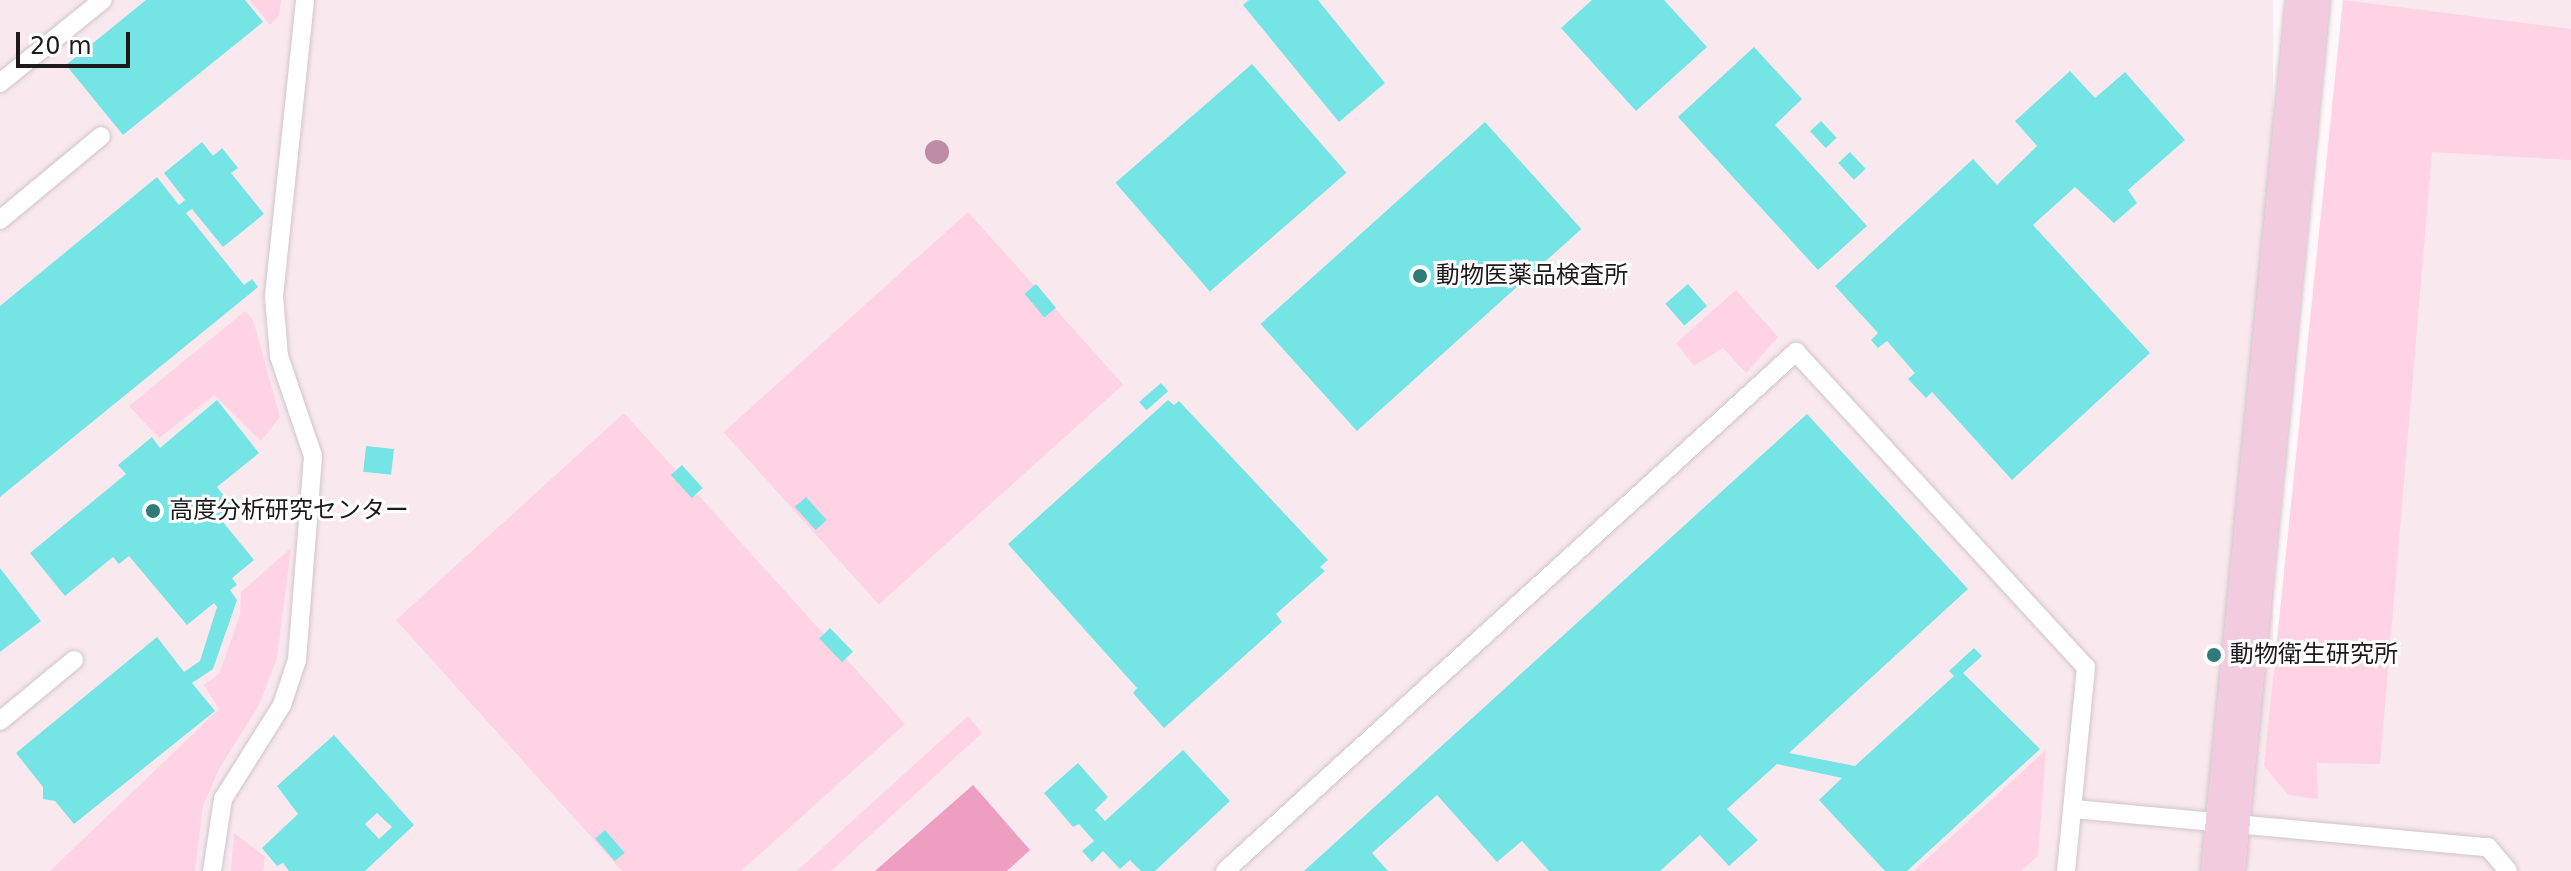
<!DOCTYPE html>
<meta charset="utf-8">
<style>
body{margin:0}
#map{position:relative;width:2571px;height:871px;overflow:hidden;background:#fff8fa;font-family:"DejaVu Sans","Noto Sans JP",sans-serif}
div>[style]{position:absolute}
.built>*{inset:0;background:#f9e9ef;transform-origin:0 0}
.green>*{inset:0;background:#ffd2e4;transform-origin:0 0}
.water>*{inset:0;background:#ed9ec1}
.building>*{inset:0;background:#75e4e5;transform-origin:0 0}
.roads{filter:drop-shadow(0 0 2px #d1c5ca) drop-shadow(0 0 2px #d1c5ca)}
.lane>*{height:18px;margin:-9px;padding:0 9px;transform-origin:9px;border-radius:9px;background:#fff}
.secondary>*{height:44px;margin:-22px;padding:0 22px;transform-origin:22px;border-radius:22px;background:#f2cbdf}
.trees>*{width:24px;height:24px;margin:-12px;border-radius:50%;background:#c08ba5}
.dots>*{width:22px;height:22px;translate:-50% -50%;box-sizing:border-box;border:4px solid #fff;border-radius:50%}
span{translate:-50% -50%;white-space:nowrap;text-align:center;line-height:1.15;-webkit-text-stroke:6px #fff;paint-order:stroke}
.poi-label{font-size:24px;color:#1e1a1c}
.left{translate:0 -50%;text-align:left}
.scale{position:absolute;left:16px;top:32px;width:114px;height:36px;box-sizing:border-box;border:4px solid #1e1a1c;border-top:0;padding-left:10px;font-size:24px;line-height:28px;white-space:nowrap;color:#1e1a1c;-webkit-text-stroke:6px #fff;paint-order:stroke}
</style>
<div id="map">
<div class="built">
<i style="left:0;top:0;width:2273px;height:871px"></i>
<i style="clip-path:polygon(2343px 0,2571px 0,2571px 871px,2257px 871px)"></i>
</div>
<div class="green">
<i style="clip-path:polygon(250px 0,281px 0,279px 16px,270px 25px)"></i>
<i style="clip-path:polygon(2343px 0,2571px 29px,2571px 160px,2432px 152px,2380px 764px,2317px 763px,2318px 799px,2288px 795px,2264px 766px)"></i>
<i style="left:968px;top:212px;width:232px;height:329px;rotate:48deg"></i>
<i style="clip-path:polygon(1736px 290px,1778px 337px,1746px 373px,1723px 348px,1694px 366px,1676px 343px)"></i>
<i style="clip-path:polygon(245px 311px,253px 320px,280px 417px,261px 441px,214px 395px,159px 438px,129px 406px)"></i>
<i style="clip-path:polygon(624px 413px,905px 724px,741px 871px,622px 871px,396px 620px)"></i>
<i style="clip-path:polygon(291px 548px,277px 658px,259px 705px,219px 769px,203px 806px,195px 871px,50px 871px,219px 709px,204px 685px,219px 674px,240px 615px,241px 592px)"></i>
<i style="clip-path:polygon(968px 716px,982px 733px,831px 871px,797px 871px)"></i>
<i style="clip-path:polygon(2046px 750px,2038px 856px,2021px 871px,1914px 871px)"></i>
<i style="clip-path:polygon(234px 833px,265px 857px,263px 871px,231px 871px)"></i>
</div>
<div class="water">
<i style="clip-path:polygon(973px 785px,1030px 850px,1007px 871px,875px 871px)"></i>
</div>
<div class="building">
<i style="clip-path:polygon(146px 0,245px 0,263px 22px,123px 135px,66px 65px)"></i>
<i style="clip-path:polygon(1249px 0,1318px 0,1385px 83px,1339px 122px,1243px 5px)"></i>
<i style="clip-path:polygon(1592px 0,1664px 0,1707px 47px,1636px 111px,1561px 28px)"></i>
<i style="clip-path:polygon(1754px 47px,1802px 99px,1775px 125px,1867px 226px,1818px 270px,1678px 117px)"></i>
<i style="left:1252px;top:64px;width:144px;height:181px;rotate:49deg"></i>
<i style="clip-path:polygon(2070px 71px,2095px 98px,2125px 72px,2185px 140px,2128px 190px,2137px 203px,2114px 223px,2075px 187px,2033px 225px,2150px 353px,2012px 480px,1932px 392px,1926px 398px,1908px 379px,1915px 373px,1887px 341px,1878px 348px,1871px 340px,1878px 333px,1835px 286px,1973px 159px,1997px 185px,2037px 146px,2015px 121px)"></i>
<i style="left:1821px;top:121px;width:23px;height:15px;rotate:47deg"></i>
<i style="left:1485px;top:122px;width:144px;height:302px;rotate:48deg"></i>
<i style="clip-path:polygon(202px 142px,213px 156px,222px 148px,238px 168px,231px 173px,264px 214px,223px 247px,192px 209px,186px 213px,244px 285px,252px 279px,258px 287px,0 497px,0 306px,157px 177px,179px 205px,185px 200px,164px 173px)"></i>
<i style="left:1850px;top:152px;width:23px;height:16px;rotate:47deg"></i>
<i style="left:1036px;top:284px;width:31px;height:15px;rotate:50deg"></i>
<i style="left:1688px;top:284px;width:29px;height:30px;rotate:49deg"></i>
<i style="left:1161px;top:383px;width:11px;height:29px;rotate:49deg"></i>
<i style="clip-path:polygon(217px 400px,259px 453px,217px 487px,232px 506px,218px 516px,254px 560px,232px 578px,237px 585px,230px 590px,237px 600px,213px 669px,192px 683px,215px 711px,74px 824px,55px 801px,43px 799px,43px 787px,16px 753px,157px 637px,184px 672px,200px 661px,217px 607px,214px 603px,187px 625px,129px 556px,119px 564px,113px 557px,65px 596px,30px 553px,126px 474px,118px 465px,152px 437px,160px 448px)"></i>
<i style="clip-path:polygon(1168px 400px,1174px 405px,1179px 401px,1328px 560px,1320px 567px,1325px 571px,1276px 614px,1282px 622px,1164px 728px,1133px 693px,1137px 688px,1008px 544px)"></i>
<i style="clip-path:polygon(1807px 414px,1968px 589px,1789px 753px,1855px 766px,1954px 676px,1949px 671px,1974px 648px,1982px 656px,1963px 673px,2040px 749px,1907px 871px,1885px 871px,1819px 800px,1842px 778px,1777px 764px,1727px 809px,1758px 840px,1729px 866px,1700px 835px,1660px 871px,1549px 871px,1522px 841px,1497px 862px,1437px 795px,1372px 853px,1388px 871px,1304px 871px)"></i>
<i style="left:366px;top:446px;width:28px;height:26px;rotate:6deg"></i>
<i style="left:682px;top:465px;width:31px;height:15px;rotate:48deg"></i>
<i style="left:806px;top:497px;width:31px;height:15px;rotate:48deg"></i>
<i style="clip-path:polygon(0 568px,41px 621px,0 652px)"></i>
<i style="left:830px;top:628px;width:33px;height:15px;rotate:46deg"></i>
<i style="clip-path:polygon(evenodd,334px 735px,414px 825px,365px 871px,289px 871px,283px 863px,277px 866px,262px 848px,298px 814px,277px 786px,334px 735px,377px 813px,392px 827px,379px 839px,365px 824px,377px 813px)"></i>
<i style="clip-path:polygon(1183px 750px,1230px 801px,1155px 871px,1141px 871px,1130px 860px,1120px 869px,1103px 851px,1092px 862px,1082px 851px,1094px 841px,1079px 824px,1073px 827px,1044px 793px,1078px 763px,1108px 797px,1095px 810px,1105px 821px)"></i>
<i style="left:605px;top:830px;width:30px;height:13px;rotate:49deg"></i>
</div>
<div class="roads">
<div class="lane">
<i style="left:0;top:83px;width:132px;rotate:-38.9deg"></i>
<i style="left:0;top:220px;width:131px;rotate:-39.7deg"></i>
<i style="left:0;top:721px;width:96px;rotate:-39.5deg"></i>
<i style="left:2075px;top:809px;width:415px;rotate:5.3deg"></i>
<i style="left:2488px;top:847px;width:31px;rotate:50deg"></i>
<i style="left:212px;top:871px;width:73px;rotate:-81.3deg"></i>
<i style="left:223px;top:799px;width:111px;rotate:-57.9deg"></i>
<i style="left:282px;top:705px;width:47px;rotate:-71.6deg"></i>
<i style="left:297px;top:660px;width:205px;rotate:-85.5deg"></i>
<i style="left:313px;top:456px;width:106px;rotate:-108.8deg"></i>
<i style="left:279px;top:356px;width:60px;rotate:-94.8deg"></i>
<i style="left:274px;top:296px;width:298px;rotate:-84deg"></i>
<i style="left:1225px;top:871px;width:772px;rotate:-42.27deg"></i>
<i style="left:1796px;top:352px;width:428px;rotate:47.4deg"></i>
<i style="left:2086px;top:667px;width:205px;rotate:95.6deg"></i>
</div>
<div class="secondary">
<i style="left:2223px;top:871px;width:875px;rotate:-84.43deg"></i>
</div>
</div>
<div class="trees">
<i style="left:937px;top:152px"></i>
</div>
<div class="dots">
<i style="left:1420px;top:276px;background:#307a7a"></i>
<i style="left:153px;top:511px;background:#307a7a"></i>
<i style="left:2214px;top:655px;background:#307a7a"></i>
</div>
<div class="poi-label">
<span class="left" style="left:1436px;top:276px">動物医薬品検査所</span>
<span class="left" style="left:169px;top:511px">高度分析研究センター</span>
<span class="left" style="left:2230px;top:655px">動物衛生研究所</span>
</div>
<div class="scale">20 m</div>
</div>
